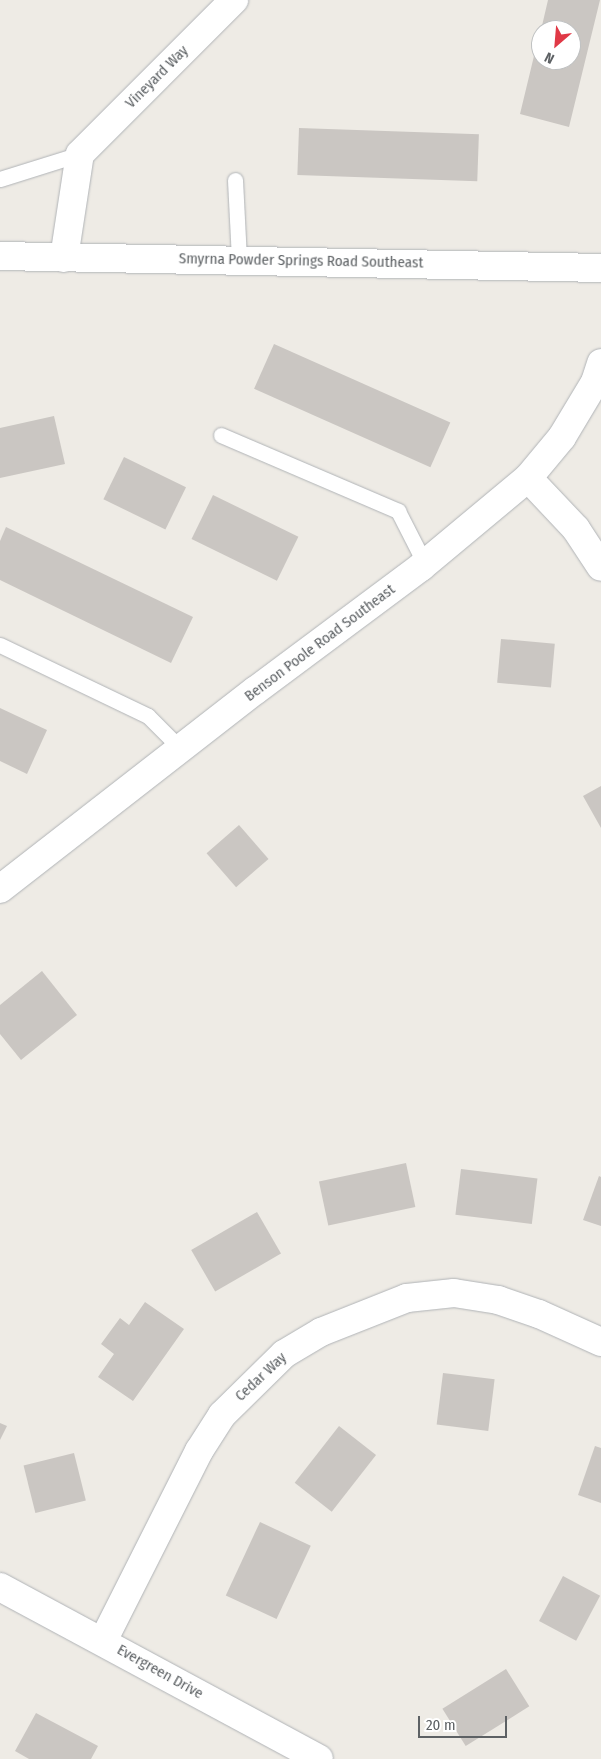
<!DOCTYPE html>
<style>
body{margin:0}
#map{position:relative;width:601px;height:1759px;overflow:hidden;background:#eeebe5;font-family:"Fira Sans Condensed",sans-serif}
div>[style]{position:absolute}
.building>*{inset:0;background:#cac6c2;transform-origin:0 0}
.roads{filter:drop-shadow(0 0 1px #b0b3b6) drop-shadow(0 0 1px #b0b3b6)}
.lane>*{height:15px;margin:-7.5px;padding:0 7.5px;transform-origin:7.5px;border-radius:7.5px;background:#fff}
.street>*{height:28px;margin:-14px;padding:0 14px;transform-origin:14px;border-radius:14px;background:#fff}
.secondary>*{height:28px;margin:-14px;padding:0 14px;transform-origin:14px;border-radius:14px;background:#fff}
span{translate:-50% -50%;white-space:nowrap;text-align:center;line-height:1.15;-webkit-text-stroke:4px #fff;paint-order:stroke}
.street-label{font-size:15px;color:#5d6164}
.north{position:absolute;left:531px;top:20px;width:50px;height:50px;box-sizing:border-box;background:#fff;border:1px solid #bec0c1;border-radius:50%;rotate:207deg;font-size:14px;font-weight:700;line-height:20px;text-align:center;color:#5d6164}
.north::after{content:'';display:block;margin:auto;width:18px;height:22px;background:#e03946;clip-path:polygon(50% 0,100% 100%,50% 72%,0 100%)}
.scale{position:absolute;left:418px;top:1716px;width:89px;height:22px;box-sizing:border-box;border:2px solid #5d6164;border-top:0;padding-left:6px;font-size:15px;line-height:18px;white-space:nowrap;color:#5d6164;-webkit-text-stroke:4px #fff;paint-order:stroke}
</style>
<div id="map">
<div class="building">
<i style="clip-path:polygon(548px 0,600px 0,569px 127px,520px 114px,540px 31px,541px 60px,571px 60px,571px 30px,541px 30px)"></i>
<i style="left:299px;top:128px;width:180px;height:47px;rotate:2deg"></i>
<i style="left:274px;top:344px;width:193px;height:49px;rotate:24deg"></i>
<i style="clip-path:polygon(54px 416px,65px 464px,0 478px,0 428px)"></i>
<i style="left:124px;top:457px;width:69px;height:47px;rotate:26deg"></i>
<i style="left:213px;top:495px;width:95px;height:49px;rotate:26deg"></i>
<i style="clip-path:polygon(6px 527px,193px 617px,171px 663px,0 580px,0 541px)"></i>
<i style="left:501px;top:639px;width:54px;height:44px;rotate:5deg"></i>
<i style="clip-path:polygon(0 708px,47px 730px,27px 774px,0 761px)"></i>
<i style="clip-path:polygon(601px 786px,601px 828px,583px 796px)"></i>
<i style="left:239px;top:825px;width:45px;height:43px;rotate:49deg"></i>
<i style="clip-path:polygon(42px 971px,77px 1015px,21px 1060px,0 1034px,0 1005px)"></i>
<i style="left:406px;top:1163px;width:45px;height:89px;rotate:78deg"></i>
<i style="left:461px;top:1169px;width:77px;height:46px;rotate:7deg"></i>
<i style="clip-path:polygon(599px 1176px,601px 1177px,601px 1226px,583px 1220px)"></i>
<i style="left:257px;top:1212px;width:48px;height:76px;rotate:60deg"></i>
<i style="clip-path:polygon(145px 1302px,184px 1329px,133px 1401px,98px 1377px,114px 1354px,101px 1344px,120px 1318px,129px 1325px)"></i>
<i style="left:443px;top:1373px;width:52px;height:52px;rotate:7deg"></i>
<i style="clip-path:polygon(0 1423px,7px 1426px,0 1440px)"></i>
<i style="left:339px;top:1426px;width:47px;height:72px;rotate:38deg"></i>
<i style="clip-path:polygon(595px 1446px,601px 1448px,601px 1503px,578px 1495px)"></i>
<i style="left:74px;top:1453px;width:49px;height:52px;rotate:76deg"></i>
<i style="left:260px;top:1522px;width:56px;height:81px;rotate:25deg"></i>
<i style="left:563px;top:1576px;width:42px;height:51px;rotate:28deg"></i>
<i style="left:506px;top:1669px;width:44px;height:75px;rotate:58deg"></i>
<i style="clip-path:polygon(36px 1713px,98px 1746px,91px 1759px,29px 1759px,15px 1751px)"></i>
</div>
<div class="roads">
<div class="lane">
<i style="left:0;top:179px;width:84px;rotate:-17.4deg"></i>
<i style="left:235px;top:180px;width:80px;rotate:87.1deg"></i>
<i style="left:221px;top:435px;width:193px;rotate:23.2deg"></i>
<i style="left:398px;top:511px;width:59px;rotate:63deg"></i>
<i style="left:0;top:645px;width:164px;rotate:25.6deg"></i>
<i style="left:148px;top:716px;width:48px;rotate:45deg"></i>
</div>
<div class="street">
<i style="left:64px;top:258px;width:105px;rotate:-81.3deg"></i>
<i style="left:80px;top:154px;width:218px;rotate:-45deg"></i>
<i style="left:528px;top:478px;width:70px;rotate:46.7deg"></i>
<i style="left:576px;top:529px;width:45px;rotate:56.7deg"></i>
<i style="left:0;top:889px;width:324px;rotate:-37.9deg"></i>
<i style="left:256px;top:690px;width:206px;rotate:-36.7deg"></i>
<i style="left:421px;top:567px;width:139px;rotate:-39.8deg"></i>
<i style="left:528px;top:478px;width:53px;rotate:-50.3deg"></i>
<i style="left:562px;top:437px;width:64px;rotate:-59deg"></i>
<i style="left:595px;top:382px;width:20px;rotate:-72deg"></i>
<i style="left:0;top:1587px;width:362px;rotate:28.3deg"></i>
<i style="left:103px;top:1641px;width:213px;rotate:-63.2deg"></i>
<i style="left:199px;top:1451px;width:43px;rotate:-57.4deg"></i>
<i style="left:222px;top:1415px;width:87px;rotate:-44.5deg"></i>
<i style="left:284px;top:1354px;width:43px;rotate:-30.7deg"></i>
<i style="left:321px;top:1332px;width:92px;rotate:-21.6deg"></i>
<i style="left:407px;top:1298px;width:47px;rotate:-6.1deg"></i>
<i style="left:454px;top:1293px;width:45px;rotate:9deg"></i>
<i style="left:498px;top:1300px;width:43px;rotate:18.9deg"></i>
<i style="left:539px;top:1314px;width:68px;rotate:24.3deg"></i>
</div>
<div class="secondary">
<i style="left:0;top:256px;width:601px;rotate:1.14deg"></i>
</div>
</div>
<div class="street-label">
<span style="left:157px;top:77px;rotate:-45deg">Vineyard Way</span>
<span style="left:301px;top:261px;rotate:1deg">Smyrna Powder Springs Road Southeast</span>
<span style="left:320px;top:643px;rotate:-37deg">Benson Poole Road Southeast</span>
<span style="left:261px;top:1377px;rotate:-43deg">Cedar Way</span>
<span style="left:160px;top:1672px;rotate:29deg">Evergreen Drive</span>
</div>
<div class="north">N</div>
<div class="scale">20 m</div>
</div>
